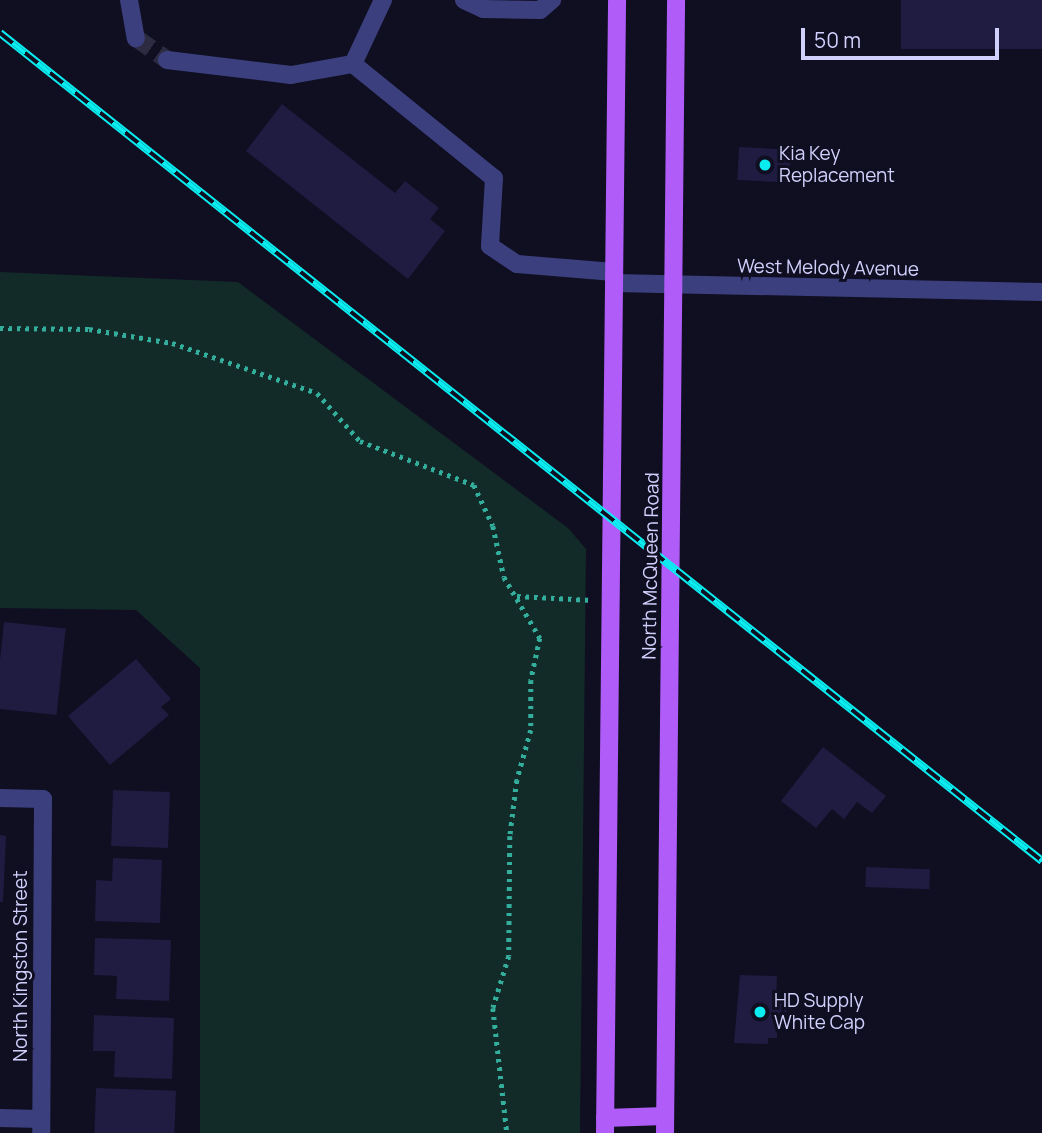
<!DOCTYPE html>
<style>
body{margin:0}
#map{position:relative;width:1042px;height:1133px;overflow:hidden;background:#100e21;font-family:Manrope,sans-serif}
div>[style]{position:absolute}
.green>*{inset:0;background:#122b28}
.building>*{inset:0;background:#1f1b41;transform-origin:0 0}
.minor-tunnel>*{height:18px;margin-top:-9px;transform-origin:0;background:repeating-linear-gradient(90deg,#2d2b42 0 18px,transparent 0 27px)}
.path>*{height:4.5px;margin-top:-2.25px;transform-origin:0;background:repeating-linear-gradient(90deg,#33ae9c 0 3.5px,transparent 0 8.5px)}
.minor>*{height:18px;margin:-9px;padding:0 9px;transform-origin:9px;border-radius:9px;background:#3b3f7e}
.major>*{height:18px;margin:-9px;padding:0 9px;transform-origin:9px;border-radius:9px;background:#b05cf8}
.rail>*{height:8px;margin-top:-4px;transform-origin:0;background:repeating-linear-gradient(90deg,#100e21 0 16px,#0aedf0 0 32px);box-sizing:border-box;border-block:2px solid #0aedf0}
.dots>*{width:19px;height:19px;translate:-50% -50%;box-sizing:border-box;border:4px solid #100e21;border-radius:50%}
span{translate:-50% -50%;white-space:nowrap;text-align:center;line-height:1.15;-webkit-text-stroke:6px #100e21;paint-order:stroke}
.poi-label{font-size:19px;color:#d1d0fd}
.left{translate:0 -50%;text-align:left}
.street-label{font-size:19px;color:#d1d0fd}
.scale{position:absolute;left:801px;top:28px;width:198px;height:32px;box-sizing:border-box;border:4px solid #d1d0fd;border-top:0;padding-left:9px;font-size:21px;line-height:24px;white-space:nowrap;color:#d1d0fd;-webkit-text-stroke:5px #100e21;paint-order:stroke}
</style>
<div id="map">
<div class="green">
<i style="clip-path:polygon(0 272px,238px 282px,568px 528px,586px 549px,580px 1133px,200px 1133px,200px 668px,136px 610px,0 608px)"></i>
</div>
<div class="building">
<i style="left:901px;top:0;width:141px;height:49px"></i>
<i style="clip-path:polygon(282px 104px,395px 193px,405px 181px,439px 208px,430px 219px,445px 231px,408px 279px,246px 151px)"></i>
<i style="left:739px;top:147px;width:52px;height:33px;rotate:3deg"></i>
<i style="left:4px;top:622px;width:62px;height:87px;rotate:6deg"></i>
<i style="clip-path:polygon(136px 659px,171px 699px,161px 707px,169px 715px,110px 765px,68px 716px)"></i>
<i style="clip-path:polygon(823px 747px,886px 796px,872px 813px,857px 802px,844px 819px,832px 809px,816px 828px,781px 801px)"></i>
<i style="left:113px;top:790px;width:57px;height:56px;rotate:2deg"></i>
<i style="clip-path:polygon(0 835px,6px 836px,3px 902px,0 902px)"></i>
<i style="clip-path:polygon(113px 858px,162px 860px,160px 923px,95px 921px,96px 880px,112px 881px)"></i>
<i style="left:866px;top:867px;width:64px;height:20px;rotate:2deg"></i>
<i style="clip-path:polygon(95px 938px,171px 940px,169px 1001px,116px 999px,117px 976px,94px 975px)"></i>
<i style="clip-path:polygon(740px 975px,777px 976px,776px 1000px,787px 1000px,786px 1025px,777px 1025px,777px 1038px,768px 1038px,768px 1044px,734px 1043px)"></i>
<i style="clip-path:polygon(94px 1015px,174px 1018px,172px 1079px,114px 1077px,115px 1051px,93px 1051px)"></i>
<i style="left:96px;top:1088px;width:80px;height:45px;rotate:2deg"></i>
</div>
<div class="minor-tunnel">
<i style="left:136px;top:38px;width:38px;rotate:35deg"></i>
</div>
<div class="path">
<i style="left:0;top:328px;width:89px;rotate:0.6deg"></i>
<i style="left:89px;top:329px;width:84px;rotate:9.6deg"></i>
<i style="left:172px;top:343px;width:153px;rotate:19deg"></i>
<i style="left:317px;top:393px;width:64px;rotate:48.1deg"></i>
<i style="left:360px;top:441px;width:122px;rotate:21.1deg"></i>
<i style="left:474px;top:485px;width:45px;rotate:65.1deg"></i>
<i style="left:493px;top:526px;width:52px;rotate:77.8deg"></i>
<i style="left:504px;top:577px;width:71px;rotate:59.5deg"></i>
<i style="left:540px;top:638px;width:43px;rotate:102.1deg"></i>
<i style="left:531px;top:680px;width:50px;rotate:90deg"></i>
<i style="left:531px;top:730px;width:52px;rotate:105.6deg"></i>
<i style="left:517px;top:780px;width:56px;rotate:97.1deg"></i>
<i style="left:510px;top:836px;width:120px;rotate:90.5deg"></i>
<i style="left:509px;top:956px;width:54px;rotate:107.1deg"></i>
<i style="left:493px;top:1008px;width:126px;rotate:83.6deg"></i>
<i style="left:517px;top:596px;width:75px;rotate:3.1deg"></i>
</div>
<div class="minor">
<i style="left:129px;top:0;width:39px;rotate:80deg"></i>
<i style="left:464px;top:0;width:21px;rotate:25deg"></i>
<i style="left:483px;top:9px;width:57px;rotate:1deg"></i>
<i style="left:540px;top:10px;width:16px;rotate:-40deg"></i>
<i style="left:167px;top:60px;width:125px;rotate:6.9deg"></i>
<i style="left:291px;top:75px;width:63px;rotate:-10.1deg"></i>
<i style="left:353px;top:64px;width:71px;rotate:-64.9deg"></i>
<i style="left:353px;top:64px;width:181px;rotate:39deg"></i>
<i style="left:494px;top:178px;width:68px;rotate:93.4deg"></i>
<i style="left:490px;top:246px;width:32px;rotate:34deg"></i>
<i style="left:517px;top:264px;width:97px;rotate:4.7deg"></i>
<i style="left:614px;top:283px;width:428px;rotate:1.2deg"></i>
<i style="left:0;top:798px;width:43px;rotate:1.3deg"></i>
<i style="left:43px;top:799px;width:334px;rotate:90.3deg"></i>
<i style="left:0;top:1118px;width:41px;rotate:1.4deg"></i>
</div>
<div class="major">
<i style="left:605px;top:1118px;width:60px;rotate:-1.9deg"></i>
<i style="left:605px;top:1133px;width:1133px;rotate:-89.39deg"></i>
<i style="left:665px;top:1133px;width:1133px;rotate:-89.44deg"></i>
</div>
<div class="rail">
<i style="left:0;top:33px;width:1331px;rotate:38.47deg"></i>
</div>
<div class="dots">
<i style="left:765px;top:165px;background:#0aedf0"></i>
<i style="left:760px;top:1012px;background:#0aedf0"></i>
</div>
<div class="poi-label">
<span class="left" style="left:779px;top:165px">Kia Key<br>Replacement</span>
<span class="left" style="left:774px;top:1012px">HD Supply<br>White Cap</span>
</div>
<div class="street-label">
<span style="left:828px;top:268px;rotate:1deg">West Melody Avenue</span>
<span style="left:651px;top:566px;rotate:-89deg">North McQueen Road</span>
<span style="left:21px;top:966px;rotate:-90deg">North Kingston Street</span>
</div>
<div class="scale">50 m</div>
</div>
